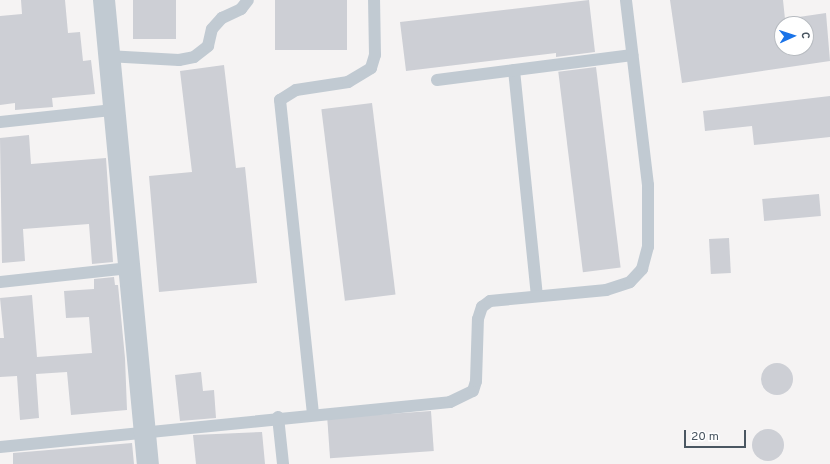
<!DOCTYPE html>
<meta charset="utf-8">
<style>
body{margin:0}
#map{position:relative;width:830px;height:464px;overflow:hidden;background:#f5f3f3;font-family:Overpass,sans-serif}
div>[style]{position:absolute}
.building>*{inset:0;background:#cdcfd5;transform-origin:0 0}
.round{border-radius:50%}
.lane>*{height:12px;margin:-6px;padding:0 6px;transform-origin:6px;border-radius:6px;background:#c1cad2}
.street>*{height:22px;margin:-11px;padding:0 11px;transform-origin:11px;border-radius:11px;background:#c1cad2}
span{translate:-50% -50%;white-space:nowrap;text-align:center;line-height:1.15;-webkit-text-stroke:3px #fff;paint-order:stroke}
.north{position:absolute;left:774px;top:16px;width:40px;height:40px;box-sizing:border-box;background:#fff;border:1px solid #b7bbc0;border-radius:50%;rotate:87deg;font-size:11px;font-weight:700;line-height:16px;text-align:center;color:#4a5661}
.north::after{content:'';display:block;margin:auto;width:14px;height:18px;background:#1a73e8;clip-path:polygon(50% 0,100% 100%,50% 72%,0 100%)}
.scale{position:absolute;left:684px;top:430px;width:62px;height:18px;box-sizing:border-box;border:2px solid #4a5661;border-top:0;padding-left:5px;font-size:12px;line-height:14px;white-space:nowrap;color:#4a5661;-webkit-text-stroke:3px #fff;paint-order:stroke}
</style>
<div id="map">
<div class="building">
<i style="clip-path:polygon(21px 0,65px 0,68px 33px,80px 32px,83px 61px,91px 60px,95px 94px,52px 98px,53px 107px,15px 110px,15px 103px,0 105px,0 16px,22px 14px)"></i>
<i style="left:133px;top:0;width:43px;height:39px"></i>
<i style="left:275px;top:0;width:72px;height:50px"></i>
<i style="clip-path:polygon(589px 0,595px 52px,556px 57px,556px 53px,406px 71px,400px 22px)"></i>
<i style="clip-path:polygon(evenodd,670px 0,783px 0,785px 19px,826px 13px,830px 61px,682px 83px,670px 0,782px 24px,806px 24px,806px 48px,782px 48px,782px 24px)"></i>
<i style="clip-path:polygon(224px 65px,236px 168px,245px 167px,257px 283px,159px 292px,149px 176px,192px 172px,180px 71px)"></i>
<i style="left:596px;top:67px;width:202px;height:38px;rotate:83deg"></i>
<i style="clip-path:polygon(830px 96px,830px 137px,754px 145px,752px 126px,705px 131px,703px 111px)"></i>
<i style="left:372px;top:103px;width:193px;height:51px;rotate:83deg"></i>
<i style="clip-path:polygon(29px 135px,31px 164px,106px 158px,113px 262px,92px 264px,89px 224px,23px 229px,25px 261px,2px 263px,0 138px)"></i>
<i style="left:819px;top:194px;width:22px;height:57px;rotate:85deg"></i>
<i style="left:729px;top:238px;width:35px;height:20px;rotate:87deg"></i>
<i style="clip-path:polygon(114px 277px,115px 285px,118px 285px,125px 358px,127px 410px,71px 415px,67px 372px,36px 374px,39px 418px,20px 420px,17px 376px,0 377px,0 338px,4px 338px,0 298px,32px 295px,37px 357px,92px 353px,89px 317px,66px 318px,64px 291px,94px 289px,94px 279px)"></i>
<i class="round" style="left:761px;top:363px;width:32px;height:32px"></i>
<i style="clip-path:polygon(201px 372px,203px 391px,214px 390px,216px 418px,180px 421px,175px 375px)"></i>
<i style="left:431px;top:411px;width:40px;height:104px;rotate:86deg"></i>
<i class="round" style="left:752px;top:429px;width:32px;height:32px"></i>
<i style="clip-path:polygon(262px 432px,265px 464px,196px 464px,193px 435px)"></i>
<i style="clip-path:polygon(132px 443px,134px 464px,13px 464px,13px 453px)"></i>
</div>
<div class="lane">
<i style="left:107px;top:56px;width:72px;rotate:3.2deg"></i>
<i style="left:179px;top:60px;width:15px;rotate:-11deg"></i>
<i style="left:194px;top:57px;width:18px;rotate:-38deg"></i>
<i style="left:208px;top:46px;width:17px;rotate:-77deg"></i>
<i style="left:212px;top:29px;width:15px;rotate:-48deg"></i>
<i style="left:222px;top:18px;width:21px;rotate:-25deg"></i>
<i style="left:241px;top:9px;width:11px;rotate:-52deg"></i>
<i style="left:514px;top:70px;width:226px;rotate:84.2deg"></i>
<i style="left:437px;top:80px;width:197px;rotate:-7.3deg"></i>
<i style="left:0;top:122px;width:114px;rotate:-6.1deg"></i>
<i style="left:0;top:282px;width:130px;rotate:-6.2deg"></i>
<i style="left:313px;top:414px;width:316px;rotate:-96deg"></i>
<i style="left:280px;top:100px;width:19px;rotate:-32deg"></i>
<i style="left:296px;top:90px;width:53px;rotate:-8.7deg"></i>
<i style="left:348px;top:82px;width:27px;rotate:-31deg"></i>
<i style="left:371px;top:68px;width:14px;rotate:-73deg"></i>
<i style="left:375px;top:55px;width:55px;rotate:-91deg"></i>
<i style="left:278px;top:417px;width:47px;rotate:83.9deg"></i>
<i style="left:0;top:447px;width:452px;rotate:-5.7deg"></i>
<i style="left:450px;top:402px;width:25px;rotate:-26deg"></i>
<i style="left:473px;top:391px;width:10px;rotate:-73deg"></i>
<i style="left:476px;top:381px;width:62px;rotate:-88.2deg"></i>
<i style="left:478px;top:319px;width:13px;rotate:-72deg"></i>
<i style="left:482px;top:307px;width:10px;rotate:-37deg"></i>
<i style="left:490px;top:301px;width:117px;rotate:-5.4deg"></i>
<i style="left:606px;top:290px;width:25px;rotate:-18deg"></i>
<i style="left:630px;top:282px;width:18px;rotate:-47deg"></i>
<i style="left:642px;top:269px;width:23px;rotate:-75deg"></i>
<i style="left:648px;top:247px;width:62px;rotate:-90deg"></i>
<i style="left:648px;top:185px;width:186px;rotate:-96.8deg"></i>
</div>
<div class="street">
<i style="left:104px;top:0;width:466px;rotate:84.6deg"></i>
</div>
<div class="north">С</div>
<div class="scale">20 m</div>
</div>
